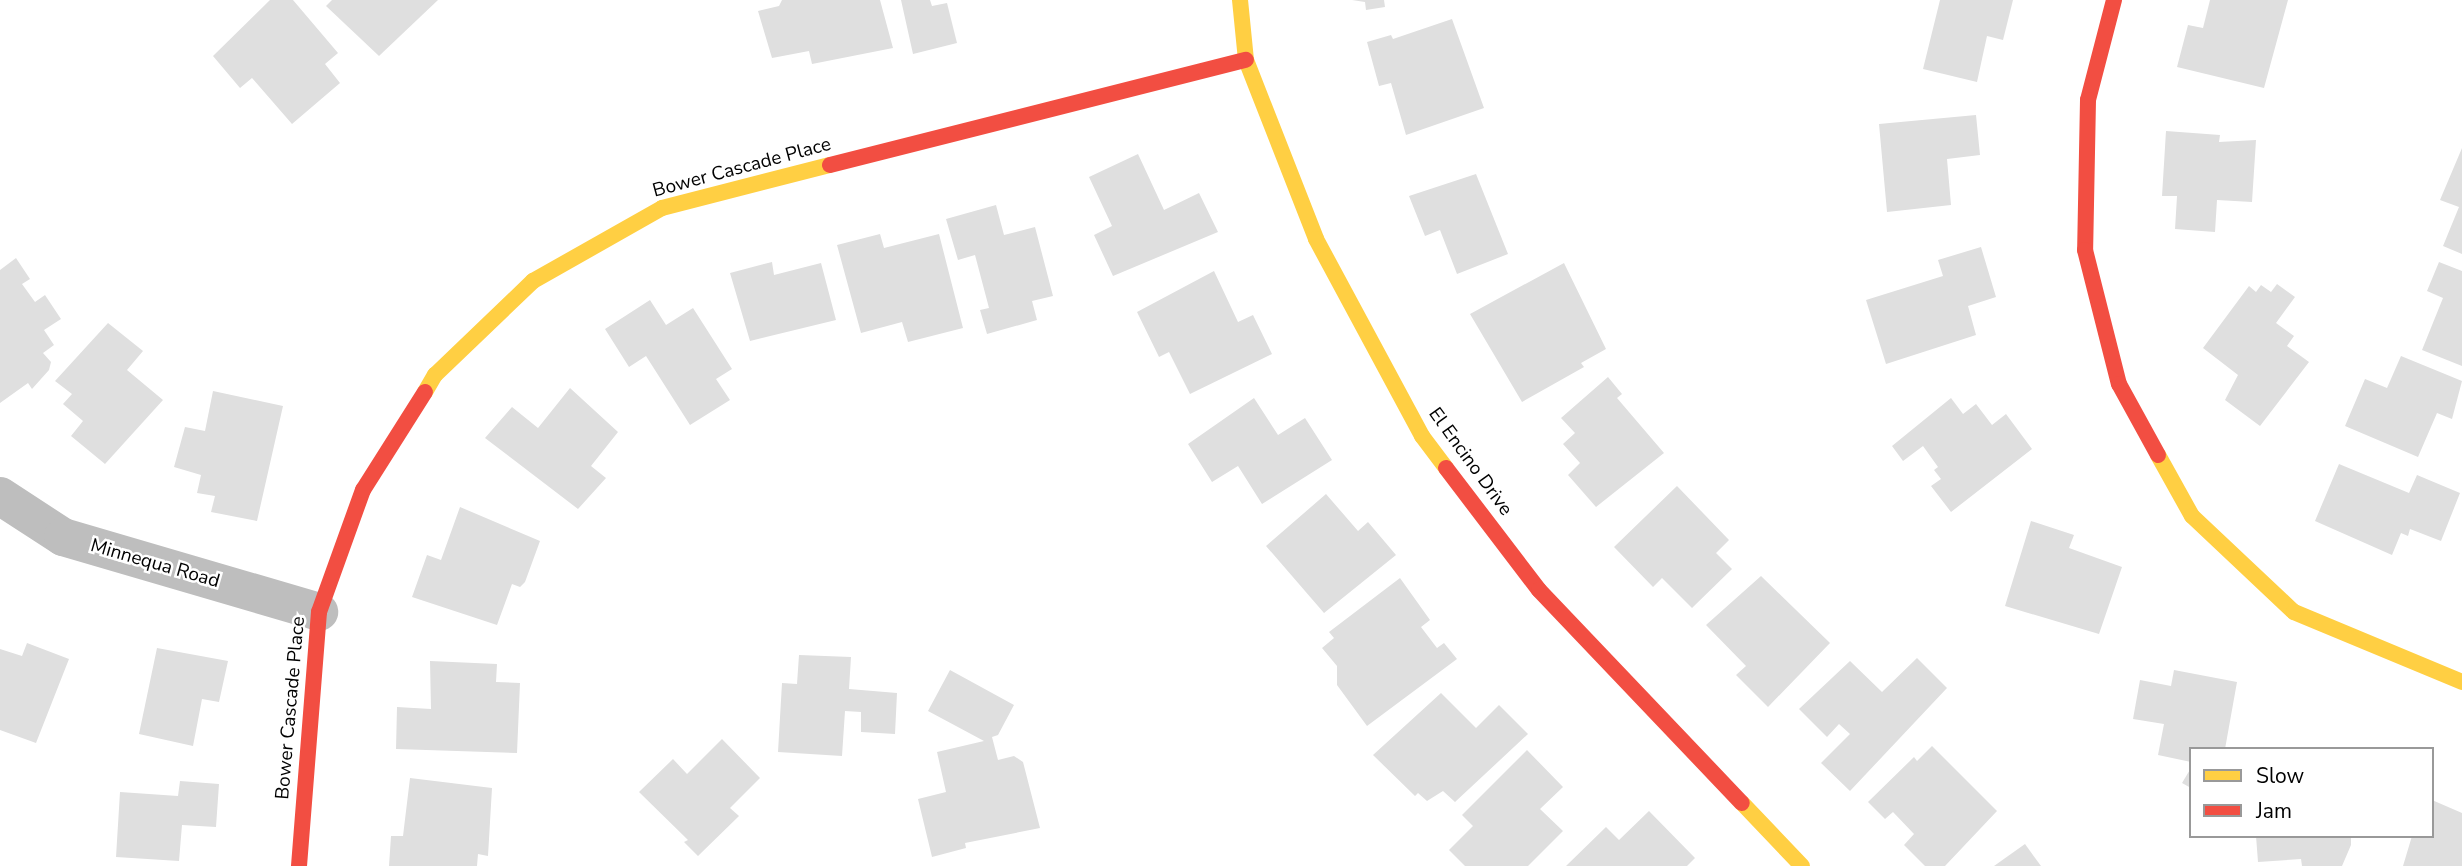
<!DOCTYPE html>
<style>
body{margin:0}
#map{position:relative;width:2462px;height:866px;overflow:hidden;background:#fff;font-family:"Nunito Sans",sans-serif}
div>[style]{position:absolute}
.building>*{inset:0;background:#dfdfdf}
.street>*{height:38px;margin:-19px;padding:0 19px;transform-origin:19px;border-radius:19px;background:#bebebe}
.slow>*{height:16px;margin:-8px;padding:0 8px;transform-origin:8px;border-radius:8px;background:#ffcf43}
.jam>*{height:16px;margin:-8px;padding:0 8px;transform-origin:8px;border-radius:8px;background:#f24e42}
span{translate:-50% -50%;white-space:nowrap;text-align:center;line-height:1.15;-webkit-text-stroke:5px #fff;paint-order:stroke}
.street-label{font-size:19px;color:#000}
.legend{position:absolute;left:2189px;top:747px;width:245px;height:91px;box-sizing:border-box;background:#fff;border:2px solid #999;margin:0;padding:9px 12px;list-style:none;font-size:21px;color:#000}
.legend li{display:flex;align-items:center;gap:14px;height:35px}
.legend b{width:35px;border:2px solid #999}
</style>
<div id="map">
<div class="building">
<i style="clip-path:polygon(270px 0,293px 0,338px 53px,325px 64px,340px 83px,292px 124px,252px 78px,240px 88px,213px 56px)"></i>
<i style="clip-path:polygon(332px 0,438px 0,379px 56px,326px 6px)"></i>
<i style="clip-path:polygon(782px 0,880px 0,893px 48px,812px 64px,809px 51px,772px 58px,758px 11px,779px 6px)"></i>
<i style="clip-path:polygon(901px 0,930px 0,932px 6px,947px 3px,957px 43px,913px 54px)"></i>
<i style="clip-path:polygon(1352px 0,1384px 0,1385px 7px,1366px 10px,1365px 2px)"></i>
<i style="clip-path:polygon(1940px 0,2013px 0,2003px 40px,1987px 36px,1977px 82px,1923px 69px)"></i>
<i style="clip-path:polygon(2210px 0,2288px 0,2264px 88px,2177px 67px,2188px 25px,2203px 28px)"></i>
<i style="clip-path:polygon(1452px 19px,1484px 108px,1406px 135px,1391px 83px,1379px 86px,1367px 42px,1391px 35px,1393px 39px)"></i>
<i style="clip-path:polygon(1976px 115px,1980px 155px,1947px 159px,1951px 205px,1887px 212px,1879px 124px)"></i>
<i style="clip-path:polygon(2166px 131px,2220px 135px,2219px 142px,2256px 140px,2252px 202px,2217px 200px,2215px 232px,2175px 229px,2177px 196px,2162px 196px)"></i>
<i style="clip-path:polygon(2462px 148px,2462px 254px,2443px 246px,2459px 207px,2440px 200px)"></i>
<i style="clip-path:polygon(1138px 154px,1164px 210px,1199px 193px,1218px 232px,1113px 276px,1094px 235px,1112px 226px,1089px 177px)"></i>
<i style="clip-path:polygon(1476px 174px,1508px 254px,1457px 274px,1440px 230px,1425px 236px,1409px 196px)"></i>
<i style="clip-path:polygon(996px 205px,1004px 235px,1035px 227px,1053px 296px,1032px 301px,1037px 320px,987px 334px,980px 310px,989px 308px,975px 255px,958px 260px,946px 219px)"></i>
<i style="clip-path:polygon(880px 234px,884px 248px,939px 234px,963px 328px,908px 342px,902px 322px,861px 333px,837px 245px)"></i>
<i style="clip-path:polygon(1981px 247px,1996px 297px,1968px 306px,1976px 335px,1886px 364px,1866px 300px,1943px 276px,1938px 260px)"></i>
<i style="clip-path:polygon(16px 258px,30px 279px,22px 284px,35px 302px,45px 295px,61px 319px,44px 330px,54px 345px,43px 353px,51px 362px,49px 370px,32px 389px,28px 383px,0 403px,0 270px)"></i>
<i style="clip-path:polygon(772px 262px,774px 275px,821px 263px,836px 320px,750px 341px,730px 273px)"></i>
<i style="clip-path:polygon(2439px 262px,2462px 271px,2462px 366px,2422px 350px,2443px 298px,2427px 291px)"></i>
<i style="clip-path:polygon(1564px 263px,1606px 349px,1581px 363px,1584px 367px,1522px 402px,1470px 314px)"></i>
<i style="clip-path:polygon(1214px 271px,1238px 322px,1253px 315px,1272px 354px,1190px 394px,1169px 352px,1159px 357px,1137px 312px)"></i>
<i style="clip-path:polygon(2277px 284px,2295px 297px,2276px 323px,2294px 336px,2287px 346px,2309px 362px,2260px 426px,2225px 400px,2238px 375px,2203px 348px,2249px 286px,2256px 292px,2261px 285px,2271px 292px)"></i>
<i style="clip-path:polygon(650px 300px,666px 325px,693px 308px,732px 369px,716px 379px,730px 400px,690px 425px,646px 356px,629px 367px,605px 329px)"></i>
<i style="clip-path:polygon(108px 323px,143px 351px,127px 370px,163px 400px,105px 464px,71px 436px,83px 421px,63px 404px,72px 394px,55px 381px)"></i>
<i style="clip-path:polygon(2401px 356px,2462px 381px,2452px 419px,2437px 413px,2418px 457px,2345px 426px,2365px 379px,2387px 388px)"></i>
<i style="clip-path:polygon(1608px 377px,1622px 394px,1617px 398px,1664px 453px,1596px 507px,1568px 475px,1580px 463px,1563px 444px,1575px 433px,1561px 418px)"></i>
<i style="clip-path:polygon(570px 388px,618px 432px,591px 466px,606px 478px,578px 509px,485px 438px,512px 407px,538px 428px)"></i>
<i style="clip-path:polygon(213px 391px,283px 406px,257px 521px,211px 512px,215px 496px,197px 493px,201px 475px,174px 467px,185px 427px,205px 431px)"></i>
<i style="clip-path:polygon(1254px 398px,1278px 435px,1305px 418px,1332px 460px,1262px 504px,1238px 466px,1212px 482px,1188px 444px)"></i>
<i style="clip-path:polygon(1951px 398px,1963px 414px,1976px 404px,1992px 425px,2006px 414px,2032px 449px,1951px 512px,1931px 486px,1941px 479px,1934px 470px,1938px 467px,1923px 446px,1903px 461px,1892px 446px)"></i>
<i style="clip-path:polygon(2339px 464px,2409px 493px,2417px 475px,2460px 493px,2441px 541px,2410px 529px,2408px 536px,2401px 533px,2392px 555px,2315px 521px)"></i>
<i style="clip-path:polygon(1677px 486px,1729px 540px,1716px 553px,1732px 569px,1692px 608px,1662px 578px,1653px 587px,1614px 547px)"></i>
<i style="clip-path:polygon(1326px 494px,1358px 531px,1368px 522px,1396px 555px,1324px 613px,1266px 546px)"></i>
<i style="clip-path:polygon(460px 507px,540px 541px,525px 582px,520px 587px,512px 584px,497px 625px,412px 597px,427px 555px,441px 560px)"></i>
<i style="clip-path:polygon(2031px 521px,2074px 535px,2069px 548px,2122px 567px,2099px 634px,2005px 606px)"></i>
<i style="clip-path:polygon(1761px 576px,1830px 643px,1768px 707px,1736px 675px,1746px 666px,1706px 625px)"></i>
<i style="clip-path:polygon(1400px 578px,1430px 620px,1421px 627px,1437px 648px,1444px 643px,1457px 659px,1367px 726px,1337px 685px,1337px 666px,1322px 648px,1334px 638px,1329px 632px)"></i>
<i style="clip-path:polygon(27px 643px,69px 659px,36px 743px,0 730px,0 649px,22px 656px)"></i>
<i style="clip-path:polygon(157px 648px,228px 661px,219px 702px,202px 699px,193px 746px,139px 734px)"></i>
<i style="clip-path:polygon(799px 655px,851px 657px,849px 689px,897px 693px,895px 734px,861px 732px,861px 712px,845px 711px,842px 756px,778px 752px,782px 683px,797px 684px)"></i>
<i style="clip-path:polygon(1917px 658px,1947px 688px,1850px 791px,1821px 763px,1850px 734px,1839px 724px,1827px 737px,1799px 709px,1850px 661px,1882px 692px)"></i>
<i style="clip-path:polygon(430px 661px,497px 664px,496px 682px,520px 683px,517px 753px,396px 749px,397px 707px,431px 709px)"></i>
<i style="clip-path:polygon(950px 670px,1014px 705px,998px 735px,992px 737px,998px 760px,1014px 756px,1023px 762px,1040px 828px,965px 843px,966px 848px,932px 857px,918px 799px,946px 792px,937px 752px,984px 741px,928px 711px)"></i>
<i style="clip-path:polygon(2174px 670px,2237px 682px,2225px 749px,2191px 749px,2191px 762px,2158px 755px,2164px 724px,2133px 719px,2140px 680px,2171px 686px)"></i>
<i style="clip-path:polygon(1441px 693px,1476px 728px,1499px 705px,1528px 734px,1455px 802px,1443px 791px,1427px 801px,1418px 793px,1415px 796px,1373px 755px)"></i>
<i style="clip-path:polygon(722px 739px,760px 778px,730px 808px,739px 816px,698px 856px,684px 842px,688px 840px,639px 792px,673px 759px,687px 774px)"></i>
<i style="clip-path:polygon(1932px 746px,1997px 811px,1945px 866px,1925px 866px,1904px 845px,1914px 834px,1893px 812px,1885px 819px,1868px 802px,1914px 757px,1917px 761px)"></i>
<i style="clip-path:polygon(1527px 750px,1563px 787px,1540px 809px,1563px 831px,1528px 866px,1465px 866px,1449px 850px,1473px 826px,1462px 815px)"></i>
<i style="clip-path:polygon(2191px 768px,2191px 788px,2182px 783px)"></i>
<i style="clip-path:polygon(410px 778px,492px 788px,488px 856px,478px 854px,477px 866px,389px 866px,391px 836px,403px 836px)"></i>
<i style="clip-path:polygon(180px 781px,219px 784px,216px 827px,182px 825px,179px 861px,116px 857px,120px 792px,178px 796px)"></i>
<i style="clip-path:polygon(2432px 800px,2462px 813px,2462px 866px,2403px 866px,2412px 836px,2432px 836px)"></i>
<i style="clip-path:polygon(1649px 811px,1695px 858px,1687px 866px,1566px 866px,1606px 827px,1619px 840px)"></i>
<i style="clip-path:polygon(2256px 836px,2351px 836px,2351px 845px,2342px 866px,2302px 866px,2301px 859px,2258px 862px)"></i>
<i style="clip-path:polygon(2025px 844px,2041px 866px,1994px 866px)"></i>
</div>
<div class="street">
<i style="left:0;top:496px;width:75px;rotate:33.1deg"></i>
<i style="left:63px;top:537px;width:267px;rotate:16.3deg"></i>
</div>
<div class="slow">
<i style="left:1240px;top:0;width:60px;rotate:84.3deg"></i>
<i style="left:1246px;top:60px;width:192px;rotate:68.6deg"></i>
<i style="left:1316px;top:239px;width:224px;rotate:61.7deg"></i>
<i style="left:1422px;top:436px;width:40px;rotate:53deg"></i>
<i style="left:425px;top:392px;width:20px;rotate:-60deg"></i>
<i style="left:435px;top:375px;width:136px;rotate:-43.8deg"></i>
<i style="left:533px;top:281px;width:148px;rotate:-29.5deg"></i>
<i style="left:662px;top:208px;width:173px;rotate:-14.4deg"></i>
<i style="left:2158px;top:455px;width:70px;rotate:60.9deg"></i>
<i style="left:2192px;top:516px;width:140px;rotate:43.3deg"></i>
<i style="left:2294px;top:612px;width:182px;rotate:22.6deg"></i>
<i style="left:1742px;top:803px;width:87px;rotate:46.4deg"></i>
</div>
<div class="jam">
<i style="left:2114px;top:0;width:103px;rotate:104.6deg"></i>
<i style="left:2088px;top:100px;width:150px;rotate:91.1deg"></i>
<i style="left:2085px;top:250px;width:138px;rotate:75.8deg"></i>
<i style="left:2119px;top:384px;width:81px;rotate:61.2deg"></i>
<i style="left:830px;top:165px;width:429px;rotate:-14.2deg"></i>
<i style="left:1446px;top:468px;width:153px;rotate:52.7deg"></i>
<i style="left:1539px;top:590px;width:294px;rotate:46.4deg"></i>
<i style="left:299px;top:866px;width:255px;rotate:-85.5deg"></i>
<i style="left:319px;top:612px;width:130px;rotate:-70.2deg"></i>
<i style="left:363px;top:490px;width:116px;rotate:-57.7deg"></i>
</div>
<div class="street-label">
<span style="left:742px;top:168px;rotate:-15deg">Bower Cascade Place</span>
<span style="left:1470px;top:462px;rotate:54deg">El Encino Drive</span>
<span style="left:155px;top:564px;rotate:16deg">Minnequa Road</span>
<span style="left:291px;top:708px;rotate:-85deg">Bower Cascade Place</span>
</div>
<ul class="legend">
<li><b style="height:9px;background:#ffcf43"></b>Slow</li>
<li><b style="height:9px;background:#f24e42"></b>Jam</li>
</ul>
</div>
